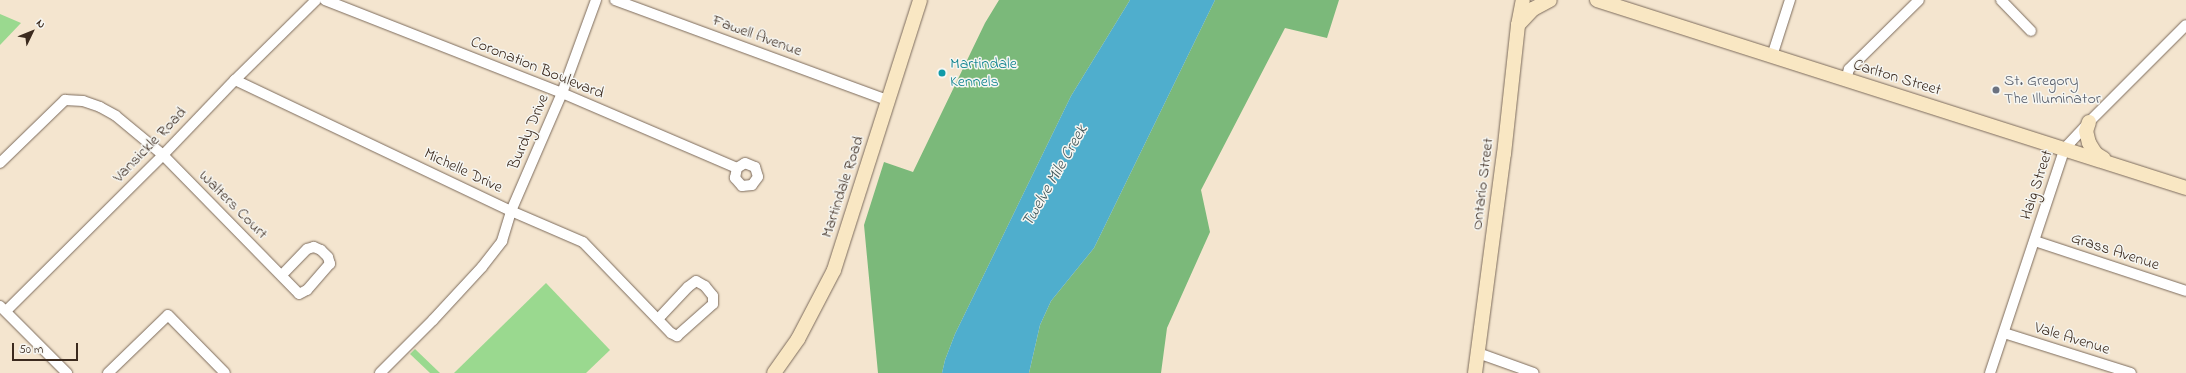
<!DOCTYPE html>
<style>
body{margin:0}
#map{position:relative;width:2186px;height:373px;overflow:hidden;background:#f4e5cf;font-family:"Indie Flower",sans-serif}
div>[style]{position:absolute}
.green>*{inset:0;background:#9ad98f}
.forest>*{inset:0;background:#7bb97a}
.water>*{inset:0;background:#4faecd}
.roads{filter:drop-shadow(0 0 1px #7c6b5c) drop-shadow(0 0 1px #7c6b5c)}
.minor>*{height:10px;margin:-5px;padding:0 5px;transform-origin:5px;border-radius:5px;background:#fff}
.secondary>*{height:14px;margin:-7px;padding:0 7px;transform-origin:7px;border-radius:7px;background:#f9e7c3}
.dots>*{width:11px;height:11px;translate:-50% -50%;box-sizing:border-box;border:2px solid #f6f6f2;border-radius:50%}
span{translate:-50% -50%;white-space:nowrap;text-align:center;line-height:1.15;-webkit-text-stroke:3px #f6f6f2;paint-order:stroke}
.street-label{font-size:16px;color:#3b2a1e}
.culture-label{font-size:16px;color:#0d838f}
.left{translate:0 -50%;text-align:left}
.worship-label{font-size:16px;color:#5b616d}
.water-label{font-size:17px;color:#42585b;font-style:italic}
.north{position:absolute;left:12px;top:12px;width:40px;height:40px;-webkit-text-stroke:3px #f6f6f2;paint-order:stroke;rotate:47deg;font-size:11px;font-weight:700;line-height:16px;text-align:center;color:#3b2a1e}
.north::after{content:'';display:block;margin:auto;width:14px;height:18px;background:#3b2a1e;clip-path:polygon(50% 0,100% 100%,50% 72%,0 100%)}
.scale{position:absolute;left:12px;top:343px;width:66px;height:18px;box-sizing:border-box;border:2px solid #3b2a1e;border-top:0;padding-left:5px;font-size:12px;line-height:14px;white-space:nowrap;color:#3b2a1e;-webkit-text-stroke:3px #f6f6f2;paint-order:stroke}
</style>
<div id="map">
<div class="green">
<i style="clip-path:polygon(0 14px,21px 23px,0 45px)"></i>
<i style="clip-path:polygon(546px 283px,610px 350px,586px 373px,454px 373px)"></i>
<i style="clip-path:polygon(415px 349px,440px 373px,430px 373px,410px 354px)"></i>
</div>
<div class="forest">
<i style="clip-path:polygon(999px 0,1130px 0,1071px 96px,955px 334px,945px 360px,942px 373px,878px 373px,864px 225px,884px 162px,913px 172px,985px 23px)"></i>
<i style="clip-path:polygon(1215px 0,1339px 0,1327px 38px,1285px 28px,1201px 190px,1210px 232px,1167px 328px,1161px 373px,1029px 373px,1040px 325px,1051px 301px,1094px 248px)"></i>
</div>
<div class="water">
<i style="clip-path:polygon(1130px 0,1215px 0,1094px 248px,1051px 301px,1040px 325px,1029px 373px,942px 373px,945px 360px,955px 334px,1071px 96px)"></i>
</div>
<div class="roads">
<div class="minor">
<i style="left:325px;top:0;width:255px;rotate:21.4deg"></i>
<i style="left:562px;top:93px;width:190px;rotate:23.2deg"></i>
<i style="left:615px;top:0;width:292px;rotate:20.2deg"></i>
<i style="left:2001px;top:0;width:43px;rotate:45.9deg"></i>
<i style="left:1772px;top:56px;width:59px;rotate:-72.2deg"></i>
<i style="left:235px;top:80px;width:306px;rotate:25.4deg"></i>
<i style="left:511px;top:211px;width:78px;rotate:23.3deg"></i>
<i style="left:583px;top:242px;width:127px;rotate:46deg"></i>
<i style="left:671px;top:333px;width:7px;rotate:27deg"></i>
<i style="left:677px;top:336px;width:48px;rotate:-41.6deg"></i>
<i style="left:713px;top:304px;width:8px;rotate:-90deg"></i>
<i style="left:713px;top:296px;width:13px;rotate:-129deg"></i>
<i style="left:705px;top:286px;width:10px;rotate:-151deg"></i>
<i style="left:696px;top:281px;width:10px;rotate:143deg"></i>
<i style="left:688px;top:287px;width:44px;rotate:133.2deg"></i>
<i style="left:1846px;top:80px;width:11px;rotate:-75deg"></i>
<i style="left:1849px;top:69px;width:98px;rotate:-44.6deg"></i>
<i style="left:0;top:163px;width:91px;rotate:-44.1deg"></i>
<i style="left:65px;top:100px;width:18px;rotate:3deg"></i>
<i style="left:83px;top:101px;width:18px;rotate:19deg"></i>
<i style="left:100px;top:107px;width:18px;rotate:29deg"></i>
<i style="left:116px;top:116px;width:61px;rotate:39.7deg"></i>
<i style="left:163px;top:155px;width:194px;rotate:45.6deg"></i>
<i style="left:299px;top:294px;width:9px;rotate:-27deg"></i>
<i style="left:307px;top:290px;width:35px;rotate:-49deg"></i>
<i style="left:330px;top:264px;width:7px;rotate:-106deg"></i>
<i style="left:328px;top:257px;width:10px;rotate:-135deg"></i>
<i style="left:321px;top:250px;width:8px;rotate:-157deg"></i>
<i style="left:314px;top:247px;width:7px;rotate:164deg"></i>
<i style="left:307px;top:249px;width:36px;rotate:134deg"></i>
<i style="left:745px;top:163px;width:11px;rotate:22deg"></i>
<i style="left:755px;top:167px;width:10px;rotate:73deg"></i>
<i style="left:758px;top:177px;width:10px;rotate:127deg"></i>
<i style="left:752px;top:185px;width:10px;rotate:174deg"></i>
<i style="left:742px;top:186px;width:11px;rotate:-131deg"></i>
<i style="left:735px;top:178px;width:10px;rotate:-79deg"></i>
<i style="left:737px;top:168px;width:9px;rotate:-32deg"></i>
<i style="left:2035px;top:241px;width:159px;rotate:18.3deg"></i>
<i style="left:0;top:306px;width:95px;rotate:45deg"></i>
<i style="left:6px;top:311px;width:221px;rotate:-44.8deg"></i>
<i style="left:163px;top:155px;width:104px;rotate:-46.2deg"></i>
<i style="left:235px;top:80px;width:114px;rotate:-44.6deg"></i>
<i style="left:2004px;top:333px;width:133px;rotate:17.5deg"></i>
<i style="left:1478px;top:353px;width:59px;rotate:19.7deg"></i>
<i style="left:108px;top:373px;width:83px;rotate:-44deg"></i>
<i style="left:168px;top:315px;width:81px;rotate:45.5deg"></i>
<i style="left:380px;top:373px;width:75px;rotate:-45deg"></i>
<i style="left:433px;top:320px;width:72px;rotate:-47.2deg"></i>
<i style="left:482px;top:267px;width:33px;rotate:-52deg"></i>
<i style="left:502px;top:241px;width:31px;rotate:-73deg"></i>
<i style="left:511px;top:211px;width:129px;rotate:-66.6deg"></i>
<i style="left:562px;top:93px;width:99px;rotate:-69.9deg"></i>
<i style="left:1990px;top:373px;width:237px;rotate:-71.6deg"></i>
<i style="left:2065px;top:148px;width:35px;rotate:-47deg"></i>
<i style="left:2089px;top:122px;width:137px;rotate:-45deg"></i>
</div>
<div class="secondary">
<i style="left:1597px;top:0;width:618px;rotate:17.7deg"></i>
<i style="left:1518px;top:25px;width:22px;rotate:-47deg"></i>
<i style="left:1533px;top:9px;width:19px;rotate:-28deg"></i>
<i style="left:2089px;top:122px;width:9px;rotate:108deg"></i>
<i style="left:2086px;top:131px;width:12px;rotate:76deg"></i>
<i style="left:2089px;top:143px;width:13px;rotate:58deg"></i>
<i style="left:2096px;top:154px;width:9px;rotate:32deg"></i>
<i style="left:774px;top:373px;width:42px;rotate:-54.8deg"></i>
<i style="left:798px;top:339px;width:78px;rotate:-62.4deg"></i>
<i style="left:834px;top:270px;width:283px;rotate:-72.3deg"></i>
<i style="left:1475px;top:373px;width:221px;rotate:-82.5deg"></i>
<i style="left:1504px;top:154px;width:130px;rotate:-83.8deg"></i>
<i style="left:1518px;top:25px;width:25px;rotate:-79deg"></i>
</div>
</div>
<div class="dots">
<i style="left:942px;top:73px;background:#0f9aa8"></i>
<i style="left:1996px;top:90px;background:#6b7280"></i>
</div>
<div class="street-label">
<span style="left:757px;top:36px;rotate:20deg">Fawell Avenue</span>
<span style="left:537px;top:68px;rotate:22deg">Coronation Boulevard</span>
<span style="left:1897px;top:78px;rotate:17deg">Carlton Street</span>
<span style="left:529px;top:132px;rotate:-67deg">Burdy Drive</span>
<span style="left:150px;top:145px;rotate:-46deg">Vansickle Road</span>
<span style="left:463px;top:171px;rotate:25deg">Michelle Drive</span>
<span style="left:1483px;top:184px;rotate:-83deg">Ontario Street</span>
<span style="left:2037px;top:185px;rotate:-72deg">Haig Street</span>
<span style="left:843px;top:187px;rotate:-72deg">Martindale Road</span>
<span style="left:233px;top:205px;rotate:45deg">Walters Court</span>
<span style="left:2115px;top:252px;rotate:18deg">Grass Avenue</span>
<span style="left:2072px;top:339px;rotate:17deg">Vale Avenue</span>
</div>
<div class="culture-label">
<span class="left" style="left:950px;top:73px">Martindale<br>Kennels</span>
</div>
<div class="worship-label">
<span class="left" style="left:2004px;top:90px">St. Gregory<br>The Illuminator</span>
</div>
<div class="water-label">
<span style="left:1055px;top:176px;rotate:-60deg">Twelve Mile Creek</span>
</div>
<div class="north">N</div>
<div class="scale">50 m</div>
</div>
